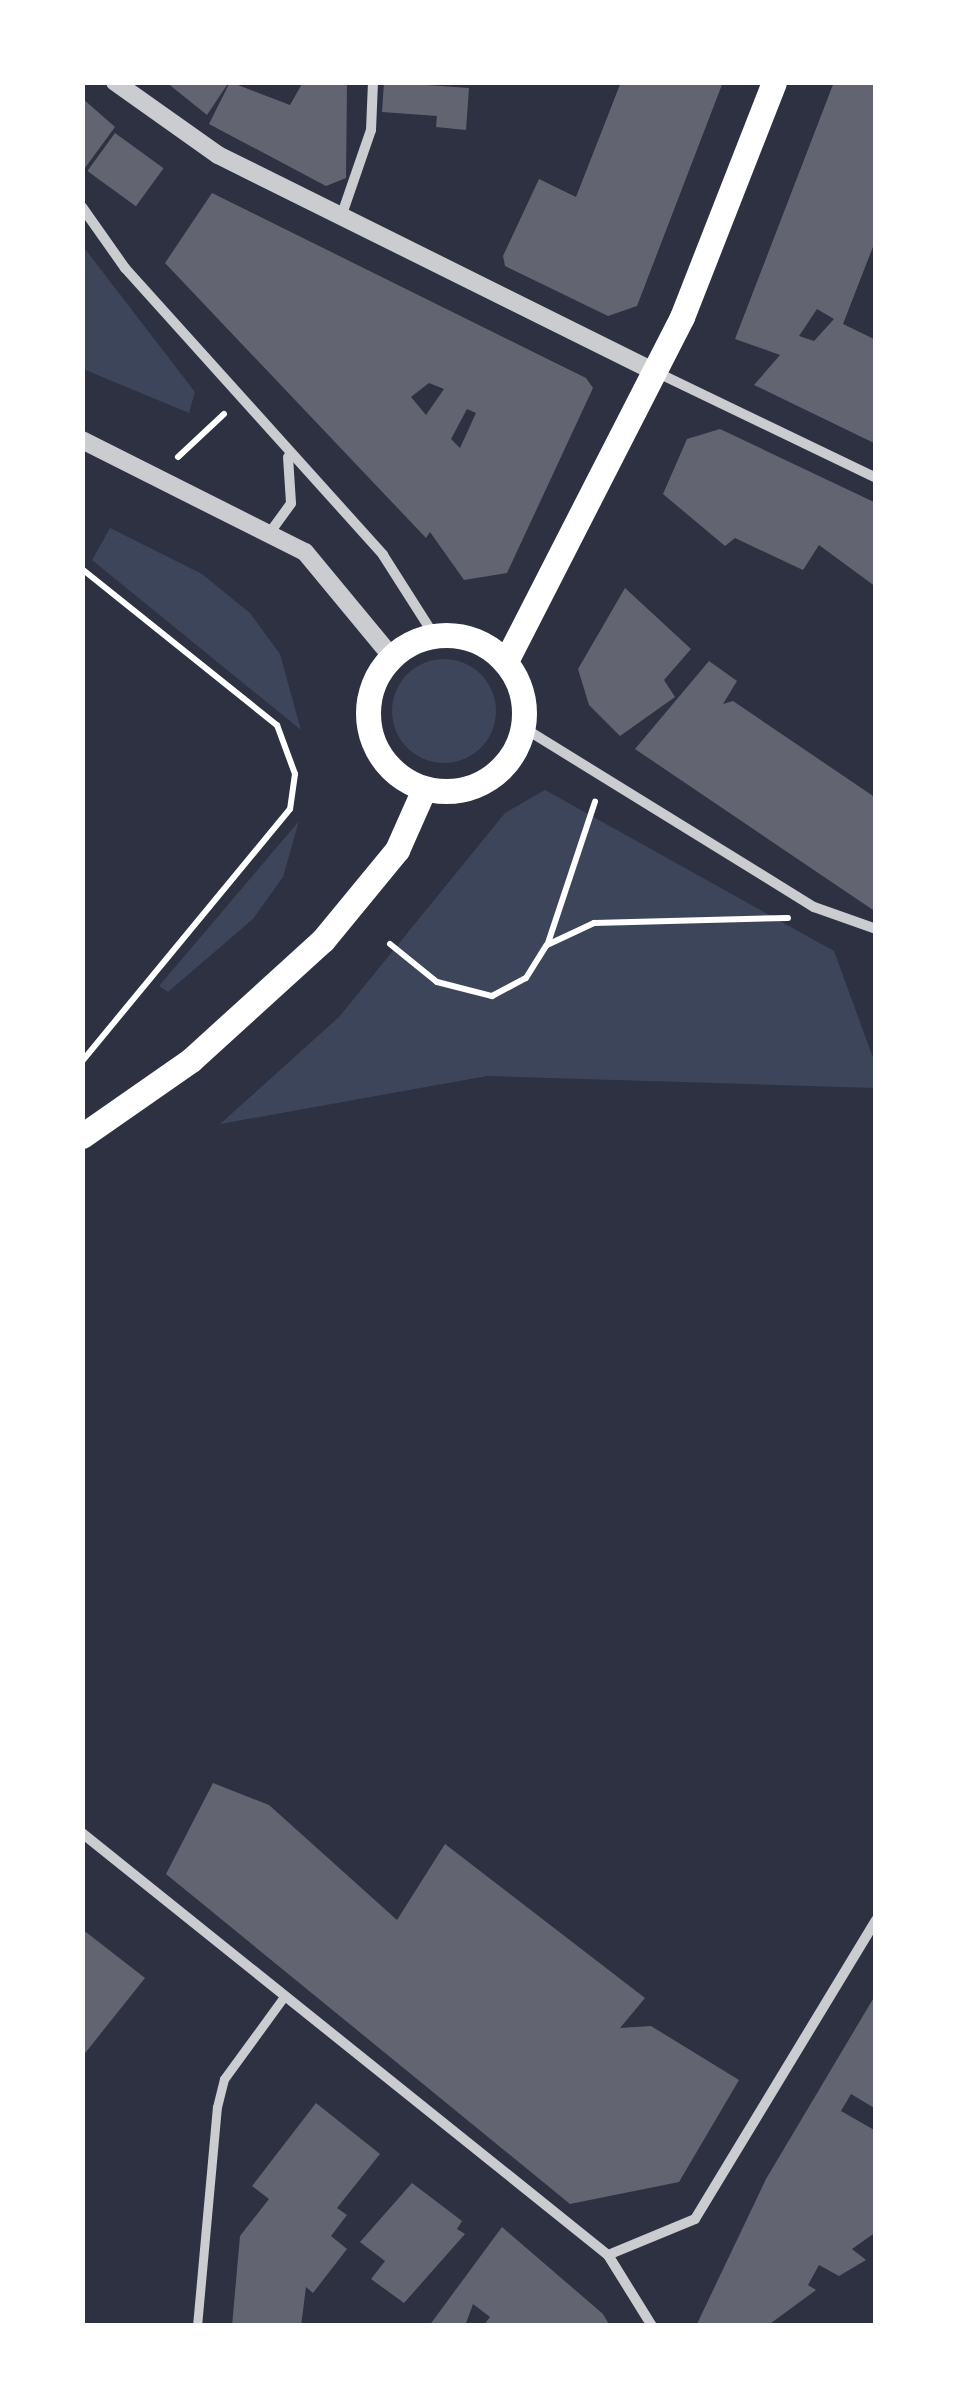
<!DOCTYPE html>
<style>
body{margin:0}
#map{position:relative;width:958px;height:2408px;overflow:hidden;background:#2d3142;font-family:"Asap Condensed",sans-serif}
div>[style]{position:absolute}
.green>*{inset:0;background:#3c4559}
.round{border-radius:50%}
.building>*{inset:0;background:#626471;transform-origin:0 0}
.path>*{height:6px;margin:-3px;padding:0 3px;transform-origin:3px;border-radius:3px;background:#fff}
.pedestrian>*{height:9px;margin:-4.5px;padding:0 4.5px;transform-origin:4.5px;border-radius:4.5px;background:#caccd0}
.minor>*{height:10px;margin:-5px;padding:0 5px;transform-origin:5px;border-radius:5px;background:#caccd0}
.tertiary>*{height:18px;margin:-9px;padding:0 9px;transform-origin:9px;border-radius:9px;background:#caccd0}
.primary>*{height:25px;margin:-12.5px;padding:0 12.5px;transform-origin:12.5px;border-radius:12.5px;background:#fff}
.primary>.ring{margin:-12.5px;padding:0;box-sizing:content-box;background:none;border:25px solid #fff;border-radius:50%}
span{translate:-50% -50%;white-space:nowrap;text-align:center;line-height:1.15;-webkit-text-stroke:8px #fff;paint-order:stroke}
.frame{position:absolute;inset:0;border:85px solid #fff;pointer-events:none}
</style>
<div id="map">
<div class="green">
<i style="clip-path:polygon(82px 245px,195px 392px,189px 413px,83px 369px)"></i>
<i style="clip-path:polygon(110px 528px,202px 574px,250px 613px,280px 654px,301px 730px,92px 560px)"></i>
<i class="round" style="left:392px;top:659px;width:104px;height:104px"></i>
<i style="clip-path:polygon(545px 790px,834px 951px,875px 1063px,875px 1088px,487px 1076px,220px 1124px,339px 1017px,505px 813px)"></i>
<i style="clip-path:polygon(299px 821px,283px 877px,253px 919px,168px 992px,159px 986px)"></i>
</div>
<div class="building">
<i style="clip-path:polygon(166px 82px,229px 82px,207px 115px)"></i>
<i style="clip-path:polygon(230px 82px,290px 105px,303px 82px,347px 82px,346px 178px,326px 186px,209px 124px)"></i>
<i style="clip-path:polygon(384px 82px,469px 88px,466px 130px,436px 127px,437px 116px,382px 112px)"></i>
<i style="clip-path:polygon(621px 82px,723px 82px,637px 306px,608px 316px,505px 266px,503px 256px,539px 179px,576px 197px)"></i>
<i style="clip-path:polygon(evenodd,834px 82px,876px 82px,876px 239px,843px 324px,876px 340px,876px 444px,754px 385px,780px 355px,735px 339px,834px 82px,817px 309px,834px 319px,814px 341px,799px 336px,817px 309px)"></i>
<i style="clip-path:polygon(82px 98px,115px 127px,82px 172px)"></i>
<i style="left:115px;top:133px;width:60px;height:47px;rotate:36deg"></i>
<i style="clip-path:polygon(evenodd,212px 193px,586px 378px,593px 388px,507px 573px,464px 580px,430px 532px,426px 538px,165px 263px,212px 193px,429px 383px,444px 389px,426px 415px,411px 397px,429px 383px,212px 193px,467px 409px,476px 413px,460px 448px,451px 439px,467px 409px)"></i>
<i style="clip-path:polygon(720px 429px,876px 503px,876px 587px,819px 545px,803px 570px,735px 538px,725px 546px,663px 494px,687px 439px)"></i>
<i style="clip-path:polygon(625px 588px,691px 649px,664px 680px,675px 697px,620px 736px,589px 705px,578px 669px)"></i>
<i style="clip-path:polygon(709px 661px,737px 681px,723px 704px,733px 701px,876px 798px,876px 912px,635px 749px)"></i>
<i style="clip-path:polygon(213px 1783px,269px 1805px,397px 1920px,445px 1844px,645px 1998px,620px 2028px,651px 2026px,739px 2080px,679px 2182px,570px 2204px,166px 1874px)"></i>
<i style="clip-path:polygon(82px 1929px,145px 1978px,82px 2057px)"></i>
<i style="clip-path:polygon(876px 1994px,876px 2109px,851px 2094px,841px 2111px,876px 2131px,876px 2232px,852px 2249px,866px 2260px,839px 2276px,819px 2265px,808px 2285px,816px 2290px,767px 2326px,696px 2326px,766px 2179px)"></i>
<i style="clip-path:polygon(316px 2103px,380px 2154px,337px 2208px,347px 2215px,331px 2236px,347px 2249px,313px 2293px,306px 2287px,301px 2326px,232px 2326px,240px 2236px,269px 2199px,252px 2186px)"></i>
<i style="clip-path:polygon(412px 2183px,462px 2221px,457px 2229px,465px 2234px,404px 2303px,371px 2279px,385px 2261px,360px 2242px)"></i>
<i style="clip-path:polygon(502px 2227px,603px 2314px,610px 2326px,483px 2326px,490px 2317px,473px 2304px,465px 2326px,429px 2326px)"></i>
</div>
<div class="path">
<i style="left:178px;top:457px;width:63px;rotate:-43.1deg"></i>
<i style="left:82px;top:569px;width:250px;rotate:38.7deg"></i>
<i style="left:277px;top:725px;width:52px;rotate:69.8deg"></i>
<i style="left:295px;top:774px;width:35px;rotate:98deg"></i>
<i style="left:290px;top:809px;width:327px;rotate:129.5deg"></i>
<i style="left:548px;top:943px;width:149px;rotate:-71.6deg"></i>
<i style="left:390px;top:944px;width:60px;rotate:39deg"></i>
<i style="left:437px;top:982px;width:57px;rotate:14.3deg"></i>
<i style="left:492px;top:996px;width:38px;rotate:-28deg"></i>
<i style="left:526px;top:978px;width:39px;rotate:-58deg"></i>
<i style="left:547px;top:945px;width:52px;rotate:-25.1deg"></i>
<i style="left:594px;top:923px;width:194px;rotate:-1.5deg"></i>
</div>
<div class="pedestrian">
<i style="left:197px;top:2326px;width:220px;rotate:-84.8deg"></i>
<i style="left:217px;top:2107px;width:29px;rotate:-76deg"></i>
<i style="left:224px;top:2079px;width:100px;rotate:-53.9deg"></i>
</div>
<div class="minor">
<i style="left:82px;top:207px;width:75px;rotate:54.8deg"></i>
<i style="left:125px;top:268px;width:386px;rotate:48deg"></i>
<i style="left:383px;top:555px;width:95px;rotate:57.5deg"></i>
<i style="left:341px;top:217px;width:92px;rotate:-71deg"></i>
<i style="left:371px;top:130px;width:48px;rotate:-87.6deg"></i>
<i style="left:656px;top:372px;width:244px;rotate:25.7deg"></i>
<i style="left:271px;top:531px;width:34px;rotate:-54deg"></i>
<i style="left:291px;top:503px;width:46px;rotate:-93.7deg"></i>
<i style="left:524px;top:728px;width:341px;rotate:31.7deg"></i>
<i style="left:814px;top:907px;width:66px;rotate:19.5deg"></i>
<i style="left:82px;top:1833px;width:674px;rotate:38.74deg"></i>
<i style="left:608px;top:2255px;width:84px;rotate:58.2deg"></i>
<i style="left:608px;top:2255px;width:94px;rotate:-22.5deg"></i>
<i style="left:695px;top:2219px;width:350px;rotate:-58.8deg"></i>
</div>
<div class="tertiary">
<i style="left:115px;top:82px;width:126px;rotate:35.3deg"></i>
<i style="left:218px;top:155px;width:488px;rotate:26.4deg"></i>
<i style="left:82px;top:440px;width:250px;rotate:26.7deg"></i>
<i style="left:305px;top:552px;width:135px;rotate:50.4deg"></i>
</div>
<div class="primary">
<i class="ring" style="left:368px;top:635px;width:131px;height:131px"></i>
<i style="left:506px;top:661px;width:386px;rotate:-62.9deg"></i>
<i style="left:682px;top:317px;width:252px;rotate:-68.6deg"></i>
<i style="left:82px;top:1136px;width:133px;rotate:-34.9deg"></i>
<i style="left:191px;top:1060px;width:178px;rotate:-42.3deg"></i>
<i style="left:323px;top:940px;width:117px;rotate:-50.6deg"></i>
<i style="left:397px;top:850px;width:67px;rotate:-66.1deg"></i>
</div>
<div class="frame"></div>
</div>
